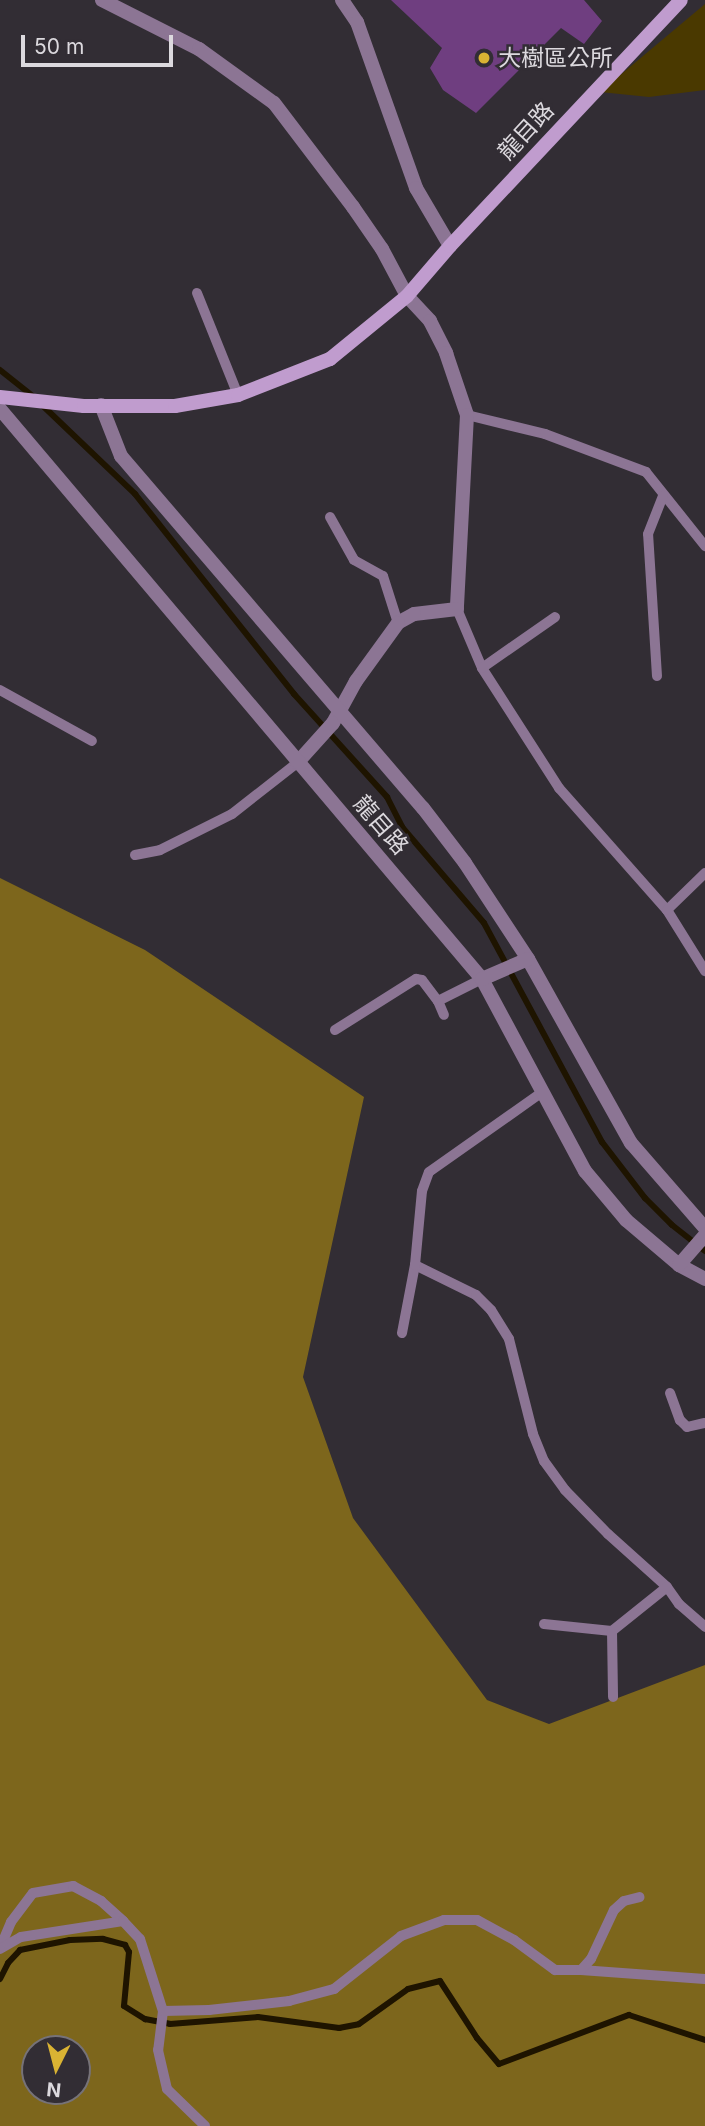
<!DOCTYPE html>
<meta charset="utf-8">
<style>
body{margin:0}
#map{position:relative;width:705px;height:2126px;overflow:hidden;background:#322d34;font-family:Inter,"Noto Sans TC",sans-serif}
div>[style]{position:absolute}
.green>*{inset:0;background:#4a3900}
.forest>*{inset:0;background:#7d661c}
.stream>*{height:6px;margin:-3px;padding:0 3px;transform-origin:3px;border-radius:3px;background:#1e1400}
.building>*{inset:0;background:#6f3e80}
.lane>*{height:10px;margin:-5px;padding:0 5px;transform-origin:5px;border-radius:5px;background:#8c7594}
.street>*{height:14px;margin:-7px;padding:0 7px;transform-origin:7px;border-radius:7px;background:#8c7594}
.secondary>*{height:14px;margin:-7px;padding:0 7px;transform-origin:7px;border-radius:7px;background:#c09cce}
.dots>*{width:19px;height:19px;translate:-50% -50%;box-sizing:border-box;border:4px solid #322d34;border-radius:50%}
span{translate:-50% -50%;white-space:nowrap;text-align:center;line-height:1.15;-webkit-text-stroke:5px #322d34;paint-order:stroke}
.poi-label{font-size:23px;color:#dcd9de}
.left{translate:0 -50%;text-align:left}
.street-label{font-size:23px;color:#dcd9de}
.north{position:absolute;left:21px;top:2035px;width:70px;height:70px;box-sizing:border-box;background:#322d34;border:2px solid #767278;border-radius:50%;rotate:186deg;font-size:19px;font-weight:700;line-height:28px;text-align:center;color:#dcd9de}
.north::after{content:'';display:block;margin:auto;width:24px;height:32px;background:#dab333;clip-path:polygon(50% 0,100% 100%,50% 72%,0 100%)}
.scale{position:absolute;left:21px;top:35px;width:152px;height:32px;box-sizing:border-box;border:4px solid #dcd9de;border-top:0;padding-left:9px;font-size:21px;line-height:24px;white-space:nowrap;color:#dcd9de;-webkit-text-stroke:5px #322d34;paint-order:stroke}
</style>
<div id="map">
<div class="green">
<i style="clip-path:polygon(705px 4px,705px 90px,649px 97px,600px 92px)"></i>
</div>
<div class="forest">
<i style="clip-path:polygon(evenodd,0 878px,145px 950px,364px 1097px,303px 1377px,353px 1518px,487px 1700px,549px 1724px,705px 1665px,705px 2126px,0 2126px,0 878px,35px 2049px,77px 2049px,77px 2091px,35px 2091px,35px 2049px)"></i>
</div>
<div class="stream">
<i style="left:0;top:370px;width:43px;rotate:38.5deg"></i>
<i style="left:42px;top:405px;width:129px;rotate:43.7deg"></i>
<i style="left:135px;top:494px;width:256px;rotate:51.5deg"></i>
<i style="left:294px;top:694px;width:139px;rotate:47.9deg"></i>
<i style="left:387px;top:797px;width:34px;rotate:63deg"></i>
<i style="left:402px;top:827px;width:126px;rotate:49.5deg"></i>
<i style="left:484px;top:923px;width:249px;rotate:61.7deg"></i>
<i style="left:602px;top:1142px;width:71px;rotate:52.5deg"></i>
<i style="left:645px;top:1198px;width:38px;rotate:45deg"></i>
<i style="left:672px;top:1225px;width:42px;rotate:38.2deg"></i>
<i style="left:0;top:1979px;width:18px;rotate:-63deg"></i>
<i style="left:8px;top:1963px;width:18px;rotate:-47deg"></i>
<i style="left:20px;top:1950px;width:51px;rotate:-11.3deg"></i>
<i style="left:70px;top:1940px;width:33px;rotate:-2deg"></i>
<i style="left:103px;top:1939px;width:23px;rotate:15deg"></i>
<i style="left:125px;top:1945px;width:8px;rotate:60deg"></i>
<i style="left:129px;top:1952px;width:54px;rotate:95.3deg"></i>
<i style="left:124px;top:2006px;width:25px;rotate:32deg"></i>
<i style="left:145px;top:2019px;width:25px;rotate:11deg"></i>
<i style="left:170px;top:2024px;width:88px;rotate:-4.5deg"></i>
<i style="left:258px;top:2017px;width:82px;rotate:7.7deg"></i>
<i style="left:339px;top:2028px;width:20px;rotate:-11deg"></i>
<i style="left:359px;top:2024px;width:60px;rotate:-35.5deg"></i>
<i style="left:408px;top:1989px;width:33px;rotate:-14deg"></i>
<i style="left:440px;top:1981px;width:68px;rotate:57deg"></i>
<i style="left:477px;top:2038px;width:34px;rotate:50deg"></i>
<i style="left:499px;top:2064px;width:139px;rotate:-20.7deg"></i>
<i style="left:629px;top:2015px;width:80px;rotate:18.2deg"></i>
</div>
<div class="building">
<i style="clip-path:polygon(391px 0,584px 0,602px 21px,584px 44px,561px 28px,476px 113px,443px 90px,430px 68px,442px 48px)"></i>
</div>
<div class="lane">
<i style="left:197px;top:293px;width:110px;rotate:68.1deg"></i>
<i style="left:467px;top:415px;width:80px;rotate:13.7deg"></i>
<i style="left:545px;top:434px;width:108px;rotate:20.6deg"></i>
<i style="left:646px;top:472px;width:95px;rotate:51.4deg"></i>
<i style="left:330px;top:517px;width:49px;rotate:60.8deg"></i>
<i style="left:354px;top:560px;width:33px;rotate:29deg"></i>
<i style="left:383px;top:576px;width:49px;rotate:72.3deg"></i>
<i style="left:457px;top:609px;width:64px;rotate:67deg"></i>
<i style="left:482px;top:668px;width:143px;rotate:57.3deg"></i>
<i style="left:559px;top:788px;width:163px;rotate:48.5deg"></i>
<i style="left:667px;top:910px;width:72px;rotate:58.1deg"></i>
<i style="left:482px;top:668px;width:89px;rotate:-34.9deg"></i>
<i style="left:657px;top:676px;width:142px;rotate:-93.6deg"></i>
<i style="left:648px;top:534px;width:41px;rotate:-68.5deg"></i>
<i style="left:0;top:690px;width:105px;rotate:29deg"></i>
<i style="left:135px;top:855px;width:25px;rotate:-11deg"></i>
<i style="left:160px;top:850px;width:80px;rotate:-26.6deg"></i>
<i style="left:232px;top:814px;width:83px;rotate:-38.1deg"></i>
<i style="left:667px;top:910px;width:53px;rotate:-44.2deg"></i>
<i style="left:438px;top:1001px;width:49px;rotate:-26.6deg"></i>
<i style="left:335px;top:1030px;width:96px;rotate:-32.2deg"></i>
<i style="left:416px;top:979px;width:6px;rotate:9deg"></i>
<i style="left:422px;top:980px;width:26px;rotate:53deg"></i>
<i style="left:438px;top:1001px;width:15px;rotate:67deg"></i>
<i style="left:415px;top:1265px;width:68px;rotate:26.2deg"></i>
<i style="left:476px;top:1295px;width:21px;rotate:45deg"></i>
<i style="left:491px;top:1310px;width:34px;rotate:58deg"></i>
<i style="left:509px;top:1339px;width:98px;rotate:75.8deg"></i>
<i style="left:533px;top:1434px;width:29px;rotate:68deg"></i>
<i style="left:544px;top:1461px;width:36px;rotate:54deg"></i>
<i style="left:565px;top:1490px;width:62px;rotate:45.7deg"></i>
<i style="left:608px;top:1534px;width:79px;rotate:41.9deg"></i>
<i style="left:667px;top:1587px;width:21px;rotate:55deg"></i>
<i style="left:679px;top:1604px;width:35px;rotate:41deg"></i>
<i style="left:402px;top:1333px;width:69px;rotate:-79.2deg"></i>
<i style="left:415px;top:1265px;width:74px;rotate:-84.6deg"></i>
<i style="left:422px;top:1191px;width:20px;rotate:-70deg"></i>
<i style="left:429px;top:1172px;width:137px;rotate:-35.2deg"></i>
<i style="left:670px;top:1393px;width:29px;rotate:70deg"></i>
<i style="left:680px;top:1420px;width:10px;rotate:45deg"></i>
<i style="left:687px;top:1427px;width:18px;rotate:-13deg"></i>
<i style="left:544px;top:1624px;width:68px;rotate:5.9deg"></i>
<i style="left:612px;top:1631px;width:66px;rotate:89.1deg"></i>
<i style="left:612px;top:1631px;width:70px;rotate:-38.7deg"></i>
<i style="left:0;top:1948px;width:28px;rotate:-67deg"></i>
<i style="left:11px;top:1922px;width:36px;rotate:-53deg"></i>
<i style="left:33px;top:1893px;width:41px;rotate:-9.9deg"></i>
<i style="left:73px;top:1886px;width:32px;rotate:28deg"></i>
<i style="left:101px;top:1901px;width:30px;rotate:42deg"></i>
<i style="left:0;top:1949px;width:24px;rotate:-30deg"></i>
<i style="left:21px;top:1937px;width:103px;rotate:-8.9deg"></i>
<i style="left:123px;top:1921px;width:25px;rotate:47deg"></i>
<i style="left:140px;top:1939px;width:76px;rotate:72.3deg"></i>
<i style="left:163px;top:2011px;width:39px;rotate:97deg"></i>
<i style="left:158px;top:2050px;width:40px;rotate:77deg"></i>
<i style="left:167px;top:2089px;width:53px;rotate:44.2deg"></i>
<i style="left:581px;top:1970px;width:124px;rotate:4.2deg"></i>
<i style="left:163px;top:2011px;width:46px;rotate:-1.2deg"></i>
<i style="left:209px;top:2010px;width:81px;rotate:-6.4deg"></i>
<i style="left:289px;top:2001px;width:47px;rotate:-14.9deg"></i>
<i style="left:334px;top:1989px;width:85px;rotate:-38.3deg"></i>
<i style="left:401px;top:1936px;width:46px;rotate:-20.4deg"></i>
<i style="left:444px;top:1920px;width:33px"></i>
<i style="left:477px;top:1920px;width:42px;rotate:28.4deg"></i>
<i style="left:514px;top:1940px;width:51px;rotate:36.2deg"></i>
<i style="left:555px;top:1970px;width:26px"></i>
<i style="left:581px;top:1970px;width:15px;rotate:-48deg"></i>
<i style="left:591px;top:1959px;width:54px;rotate:-64.9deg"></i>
<i style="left:614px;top:1910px;width:13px;rotate:-42deg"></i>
<i style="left:624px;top:1901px;width:16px;rotate:-14deg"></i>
</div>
<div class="street">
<i style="left:102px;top:0;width:109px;rotate:26.8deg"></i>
<i style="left:199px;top:49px;width:92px;rotate:35.8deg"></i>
<i style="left:274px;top:103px;width:131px;rotate:52.8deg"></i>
<i style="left:353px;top:207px;width:51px;rotate:55.4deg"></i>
<i style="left:382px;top:249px;width:53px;rotate:62deg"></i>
<i style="left:407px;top:296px;width:34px;rotate:47deg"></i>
<i style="left:430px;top:321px;width:36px;rotate:63deg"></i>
<i style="left:446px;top:353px;width:65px;rotate:71.3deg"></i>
<i style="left:467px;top:415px;width:194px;rotate:93deg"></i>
<i style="left:457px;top:609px;width:43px;rotate:173.4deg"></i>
<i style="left:414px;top:614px;width:18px;rotate:151deg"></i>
<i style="left:398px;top:623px;width:72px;rotate:125.9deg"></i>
<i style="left:356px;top:681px;width:48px;rotate:118.7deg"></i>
<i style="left:333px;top:723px;width:54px;rotate:132deg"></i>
<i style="left:342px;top:0;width:27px;rotate:56deg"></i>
<i style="left:357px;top:22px;width:176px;rotate:70.4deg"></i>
<i style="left:416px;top:188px;width:67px;rotate:59.6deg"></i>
<i style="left:101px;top:405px;width:55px;rotate:68.6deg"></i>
<i style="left:121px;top:456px;width:464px;rotate:49.4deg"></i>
<i style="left:423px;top:808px;width:69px;rotate:52.6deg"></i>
<i style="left:465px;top:863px;width:115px;rotate:56.7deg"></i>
<i style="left:528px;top:959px;width:211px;rotate:60.8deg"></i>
<i style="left:631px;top:1143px;width:113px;rotate:49deg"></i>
<i style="left:0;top:409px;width:746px;rotate:49.78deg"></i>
<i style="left:482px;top:979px;width:218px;rotate:61.8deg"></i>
<i style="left:585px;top:1171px;width:64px;rotate:50.1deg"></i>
<i style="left:626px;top:1220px;width:70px;rotate:40.3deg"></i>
<i style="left:679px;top:1265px;width:30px;rotate:28deg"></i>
<i style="left:482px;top:979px;width:50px;rotate:-23.5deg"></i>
<i style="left:679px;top:1265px;width:40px;rotate:-49deg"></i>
</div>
<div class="secondary">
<i style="left:0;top:397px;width:84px;rotate:6.1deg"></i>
<i style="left:84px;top:406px;width:91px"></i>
<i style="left:175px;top:406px;width:64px;rotate:-9.9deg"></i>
<i style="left:238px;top:395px;width:99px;rotate:-21.4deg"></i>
<i style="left:330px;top:359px;width:99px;rotate:-39.3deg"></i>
<i style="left:407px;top:296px;width:66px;rotate:-49.3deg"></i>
<i style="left:450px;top:246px;width:337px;rotate:-46.8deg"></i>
</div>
<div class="dots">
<i style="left:484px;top:58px;background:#dab333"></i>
</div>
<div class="poi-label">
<span class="left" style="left:498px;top:58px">大樹區公所</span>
</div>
<div class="street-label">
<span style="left:526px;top:131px;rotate:-47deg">龍目路</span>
<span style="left:381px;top:825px;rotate:49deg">龍目路</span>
</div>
<div class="north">N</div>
<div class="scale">50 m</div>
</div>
